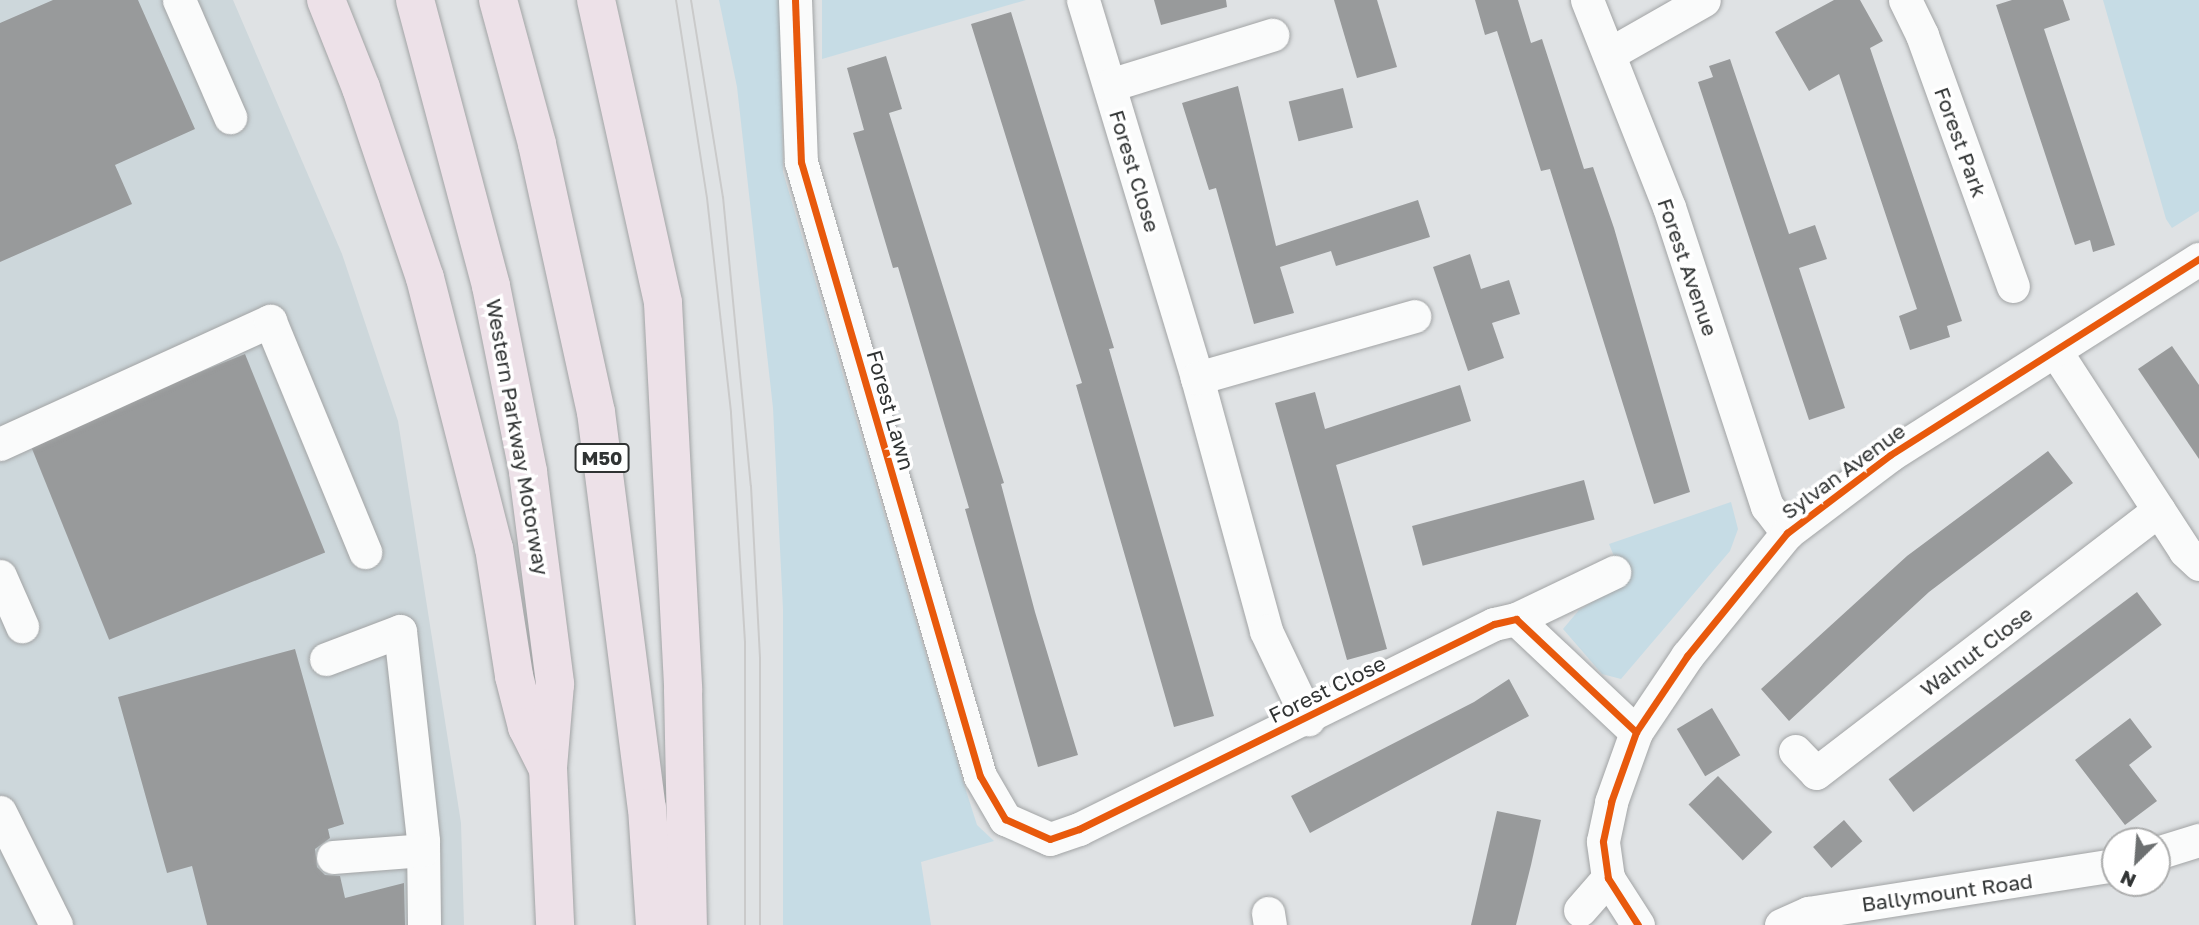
<!DOCTYPE html>
<style>
body{margin:0}
#map{position:relative;width:2199px;height:925px;overflow:hidden;background:#dfe2e4;font-family:"Golos Text",sans-serif}
div>[style]{position:absolute}
.built>*{inset:0;background:#cdd7db}
.green>*{inset:0;background:#c6dce5}
.building>*{inset:0;background:#989a9b;transform-origin:0 0}
.roads{filter:drop-shadow(0 0 2px #a2a4a5) drop-shadow(0 0 2px #a2a4a5)}
.minor>*{height:33px;margin:-16.5px;padding:0 16.5px;transform-origin:16.5px;border-radius:16.5px;background:#fafbfb}
.highway>*{height:38px;margin:-19px;padding:0 19px;transform-origin:19px;border-radius:19px;background:#ede1e8}
.tram>*{height:2px;margin:-1px;padding:0 1px;transform-origin:1px;border-radius:1px;background:#cacaca}
.cycleway>*{height:7px;margin:-3.5px;padding:0 3.5px;transform-origin:3.5px;border-radius:3.5px;background:#e8590c}
span{translate:-50% -50%;white-space:nowrap;text-align:center;line-height:1.15;-webkit-text-stroke:7px #fff;paint-order:stroke}
.shield-label span{padding:2px 5px;background:#fff;border:2px solid;border-radius:5px;-webkit-text-stroke-width:0}
.shield-label{font-size:19px;color:#303333;font-weight:700}
.street-label{font-size:21px;color:#303333}
.north{position:absolute;left:2101px;top:827px;width:70px;height:70px;box-sizing:border-box;background:#fff;border:2px solid #acadad;border-radius:50%;rotate:205deg;font-size:19px;font-weight:700;line-height:28px;text-align:center;color:#303333}
.north::after{content:'';display:block;margin:auto;width:24px;height:32px;background:#6d7071;clip-path:polygon(50% 0,100% 100%,50% 72%,0 100%)}
</style>
<div id="map">
<div class="built">
<i style="clip-path:polygon(0 0,233px 0,342px 254px,398px 421px,461px 823px,464px 925px,0 925px)"></i>
</div>
<div class="green">
<i style="clip-path:polygon(719px 0,780px 0,783px 172px,962px 778px,977px 825px,994px 841px,921px 862px,931px 925px,783px 925px,783px 609px,773px 408px,737px 87px)"></i>
<i style="clip-path:polygon(822px 0,1026px 0,822px 59px)"></i>
<i style="clip-path:polygon(2103px 0,2199px 0,2199px 211px,2172px 228px,2166px 219px)"></i>
<i style="clip-path:polygon(1731px 502px,1738px 529px,1730px 551px,1621px 679px,1602px 674px,1563px 629px,1579px 610px,1625px 583px,1609px 544px)"></i>
</div>
<div class="building">
<i style="clip-path:polygon(53px 0,138px 0,195px 129px,115px 165px,132px 204px,0 262px,0 23px)"></i>
<i style="clip-path:polygon(1154px 0,1226px 0,1227px 7px,1161px 25px)"></i>
<i style="clip-path:polygon(1334px 0,1377px 0,1397px 67px,1357px 78px)"></i>
<i style="clip-path:polygon(1475px 0,1518px 0,1531px 43px,1542px 39px,1584px 169px,1593px 167px,1614px 228px,1690px 492px,1654px 504px,1550px 169px,1541px 171px,1497px 31px,1485px 35px)"></i>
<i style="clip-path:polygon(1834px 0,1860px 0,1883px 41px,1870px 48px,1962px 321px,1947px 326px,1950px 337px,1910px 350px,1899px 316px,1917px 309px,1839px 74px,1809px 91px,1775px 32px)"></i>
<i style="clip-path:polygon(2012px 0,2063px 0,2070px 20px,2044px 29px,2115px 245px,2093px 252px,2090px 240px,2075px 245px,1996px 5px)"></i>
<i style="clip-path:polygon(1011px 12px,1114px 348px,1109px 349px,1214px 716px,1174px 727px,1076px 385px,1082px 383px,971px 24px)"></i>
<i style="clip-path:polygon(886px 56px,902px 109px,889px 113px,1004px 483px,1001px 484px,1035px 612px,1078px 755px,1038px 767px,965px 509px,969px 508px,898px 267px,893px 268px,853px 133px,864px 130px,847px 68px)"></i>
<i style="clip-path:polygon(1730px 59px,1789px 234px,1815px 225px,1827px 259px,1799px 268px,1845px 408px,1809px 420px,1698px 82px,1713px 77px,1709px 66px)"></i>
<i style="clip-path:polygon(1238px 86px,1276px 246px,1418px 200px,1430px 237px,1336px 266px,1331px 251px,1280px 267px,1294px 313px,1254px 324px,1216px 188px,1209px 190px,1182px 103px)"></i>
<i style="left:1343px;top:88px;width:41px;height:56px;rotate:76deg"></i>
<i style="clip-path:polygon(1470px 254px,1481px 289px,1509px 280px,1520px 314px,1492px 323px,1504px 358px,1468px 371px,1433px 267px)"></i>
<i style="clip-path:polygon(2172px 346px,2199px 385px,2199px 459px,2138px 369px)"></i>
<i style="left:245px;top:354px;width:214px;height:233px;rotate:68deg"></i>
<i style="clip-path:polygon(1460px 385px,1471px 421px,1336px 465px,1387px 649px,1347px 660px,1275px 403px,1315px 392px,1325px 429px)"></i>
<i style="clip-path:polygon(2048px 451px,2073px 483px,1929px 592px,1789px 721px,1761px 689px,1907px 556px)"></i>
<i style="left:1584px;top:480px;width:41px;height:178px;rotate:75deg"></i>
<i style="left:2137px;top:592px;width:41px;height:311px;rotate:53deg"></i>
<i style="clip-path:polygon(295px 649px,344px 824px,328px 829px,330px 838px,315px 849px,317px 867px,325px 875px,340px 876px,345px 898px,404px 883px,405px 925px,207px 925px,192px 866px,167px 873px,118px 697px)"></i>
<i style="clip-path:polygon(1509px 679px,1529px 716px,1310px 833px,1291px 796px,1474px 702px)"></i>
<i style="left:1712px;top:708px;width:55px;height:41px;rotate:59deg"></i>
<i style="clip-path:polygon(2130px 718px,2152px 747px,2129px 765px,2157px 801px,2125px 825px,2075px 760px)"></i>
<i style="left:1718px;top:776px;width:78px;height:41px;rotate:46deg"></i>
<i style="clip-path:polygon(1497px 811px,1541px 820px,1531px 865px,1516px 925px,1471px 925px)"></i>
<i style="left:1844px;top:820px;width:28px;height:41px;rotate:49deg"></i>
</div>
<div class="roads">
<div class="minor">
<i style="left:179px;top:0;width:128px;rotate:66.4deg"></i>
<i style="left:795px;top:0;width:162px;rotate:87.9deg"></i>
<i style="left:801px;top:162px;width:640px;rotate:73.75deg"></i>
<i style="left:980px;top:776px;width:50px;rotate:59.8deg"></i>
<i style="left:1005px;top:819px;width:49px;rotate:24deg"></i>
<i style="left:1050px;top:839px;width:31px;rotate:-19deg"></i>
<i style="left:1079px;top:829px;width:463px;rotate:-26.3deg"></i>
<i style="left:1494px;top:624px;width:23px;rotate:-13deg"></i>
<i style="left:1516px;top:619px;width:165px;rotate:43.3deg"></i>
<i style="left:1083px;top:0;width:395px;rotate:73.2deg"></i>
<i style="left:1197px;top:378px;width:262px;rotate:74.7deg"></i>
<i style="left:1266px;top:631px;width:98px;rotate:64.5deg"></i>
<i style="left:1587px;top:0;width:223px;rotate:68.4deg"></i>
<i style="left:1669px;top:207px;width:315px;rotate:71.9deg"></i>
<i style="left:1767px;top:506px;width:34px;rotate:53deg"></i>
<i style="left:1905px;top:0;width:39px;rotate:64deg"></i>
<i style="left:1922px;top:35px;width:267px;rotate:70.1deg"></i>
<i style="left:1609px;top:54px;width:109px;rotate:-29.6deg"></i>
<i style="left:1110px;top:85px;width:170px;rotate:-17.2deg"></i>
<i style="left:2056px;top:352px;width:237px;rotate:57deg"></i>
<i style="left:2185px;top:551px;width:19px;rotate:43deg"></i>
<i style="left:1197px;top:378px;width:226px;rotate:-15.9deg"></i>
<i style="left:0;top:444px;width:297px;rotate:-24.5deg"></i>
<i style="left:270px;top:321px;width:250px;rotate:67.6deg"></i>
<i style="left:0;top:576px;width:55px;rotate:66.3deg"></i>
<i style="left:1516px;top:619px;width:109px;rotate:-25.6deg"></i>
<i style="left:326px;top:659px;width:79px;rotate:-20.7deg"></i>
<i style="left:400px;top:631px;width:211px;rotate:83.7deg"></i>
<i style="left:423px;top:841px;width:84px;rotate:89.3deg"></i>
<i style="left:1795px;top:751px;width:30px;rotate:46deg"></i>
<i style="left:1816px;top:773px;width:432px;rotate:-37.5deg"></i>
<i style="left:0;top:812px;width:126px;rotate:63.6deg"></i>
<i style="left:2157px;top:853px;width:44px;rotate:-17.2deg"></i>
<i style="left:333px;top:857px;width:90px;rotate:-4.4deg"></i>
<i style="left:1580px;top:910px;width:43px;rotate:-48.8deg"></i>
<i style="left:1268px;top:913px;width:12px;rotate:81deg"></i>
<i style="left:1638px;top:925px;width:56px;rotate:-122.6deg"></i>
<i style="left:1608px;top:878px;width:37px;rotate:-98deg"></i>
<i style="left:1603px;top:841px;width:40px;rotate:-78deg"></i>
<i style="left:1611px;top:802px;width:74px;rotate:-70.3deg"></i>
<i style="left:1636px;top:732px;width:92px;rotate:-56.1deg"></i>
<i style="left:1687px;top:656px;width:159px;rotate:-50.9deg"></i>
<i style="left:1787px;top:533px;width:129px;rotate:-37.1deg"></i>
<i style="left:1890px;top:455px;width:366px;rotate:-32.4deg"></i>
<i style="left:1781px;top:925px;width:30px;rotate:-24deg"></i>
<i style="left:1808px;top:913px;width:311px;rotate:-8.9deg"></i>
</div>
<div class="highway">
<i style="left:326px;top:0;width:95px;rotate:68.3deg"></i>
<i style="left:361px;top:88px;width:200px;rotate:71.4deg"></i>
<i style="left:425px;top:278px;width:279px;rotate:75.7deg"></i>
<i style="left:494px;top:548px;width:130px;rotate:81.1deg"></i>
<i style="left:514px;top:676px;width:53px;rotate:75.7deg"></i>
<i style="left:527px;top:727px;width:45px;rotate:63.4deg"></i>
<i style="left:415px;top:0;width:296px;rotate:75.1deg"></i>
<i style="left:491px;top:286px;width:190px;rotate:78.7deg"></i>
<i style="left:528px;top:472px;width:214px;rotate:82.7deg"></i>
<i style="left:555px;top:684px;width:84px;rotate:94.8deg"></i>
<i style="left:548px;top:768px;width:157px;rotate:87.4deg"></i>
<i style="left:498px;top:0;width:149px;rotate:74.8deg"></i>
<i style="left:537px;top:144px;width:274px;rotate:77.6deg"></i>
<i style="left:596px;top:412px;width:399px;rotate:82.7deg"></i>
<i style="left:647px;top:808px;width:117px;rotate:86.1deg"></i>
<i style="left:596px;top:0;width:310px;rotate:77.5deg"></i>
<i style="left:663px;top:303px;width:388px;rotate:87deg"></i>
<i style="left:683px;top:690px;width:235px;rotate:88.8deg"></i>
</div>
</div>
<div class="tram">
<i style="left:676px;top:0;width:200px;rotate:81.1deg"></i>
<i style="left:707px;top:198px;width:216px;rotate:83.6deg"></i>
<i style="left:731px;top:413px;width:229px;rotate:86.5deg"></i>
<i style="left:745px;top:642px;width:283px;rotate:90deg"></i>
<i style="left:691px;top:0;width:200px;rotate:80.8deg"></i>
<i style="left:723px;top:197px;width:290px;rotate:84.5deg"></i>
<i style="left:751px;top:486px;width:173px;rotate:87deg"></i>
<i style="left:760px;top:659px;width:266px;rotate:90deg"></i>
</div>
<div class="cycleway">
<i style="left:795px;top:0;width:162px;rotate:87.9deg"></i>
<i style="left:801px;top:162px;width:640px;rotate:73.75deg"></i>
<i style="left:980px;top:776px;width:50px;rotate:59.8deg"></i>
<i style="left:1005px;top:819px;width:49px;rotate:24deg"></i>
<i style="left:1050px;top:839px;width:31px;rotate:-19deg"></i>
<i style="left:1079px;top:829px;width:463px;rotate:-26.3deg"></i>
<i style="left:1494px;top:624px;width:23px;rotate:-13deg"></i>
<i style="left:1516px;top:619px;width:165px;rotate:43.3deg"></i>
<i style="left:1638px;top:925px;width:56px;rotate:-122.6deg"></i>
<i style="left:1608px;top:878px;width:37px;rotate:-98deg"></i>
<i style="left:1603px;top:841px;width:40px;rotate:-78deg"></i>
<i style="left:1611px;top:802px;width:74px;rotate:-70.3deg"></i>
<i style="left:1636px;top:732px;width:92px;rotate:-56.1deg"></i>
<i style="left:1687px;top:656px;width:159px;rotate:-50.9deg"></i>
<i style="left:1787px;top:533px;width:129px;rotate:-37.1deg"></i>
<i style="left:1890px;top:455px;width:366px;rotate:-32.4deg"></i>
</div>
<div class="shield-label">
<span style="left:602px;top:458px">M50</span>
</div>
<div class="street-label">
<span style="left:1961px;top:142px;rotate:70deg">Forest Park</span>
<span style="left:1135px;top:171px;rotate:73deg">Forest Close</span>
<span style="left:1688px;top:267px;rotate:71deg">Forest Avenue</span>
<span style="left:891px;top:410px;rotate:74deg">Forest Lawn</span>
<span style="left:518px;top:437px;rotate:80deg">Western Parkway Motorway</span>
<span style="left:1843px;top:471px;rotate:-36deg">Sylvan Avenue</span>
<span style="left:1976px;top:651px;rotate:-37deg">Walnut Close</span>
<span style="left:1327px;top:689px;rotate:-26deg">Forest Close</span>
<span style="left:1947px;top:892px;rotate:-8deg">Ballymount Road</span>
</div>
<div class="north">N</div>
</div>
